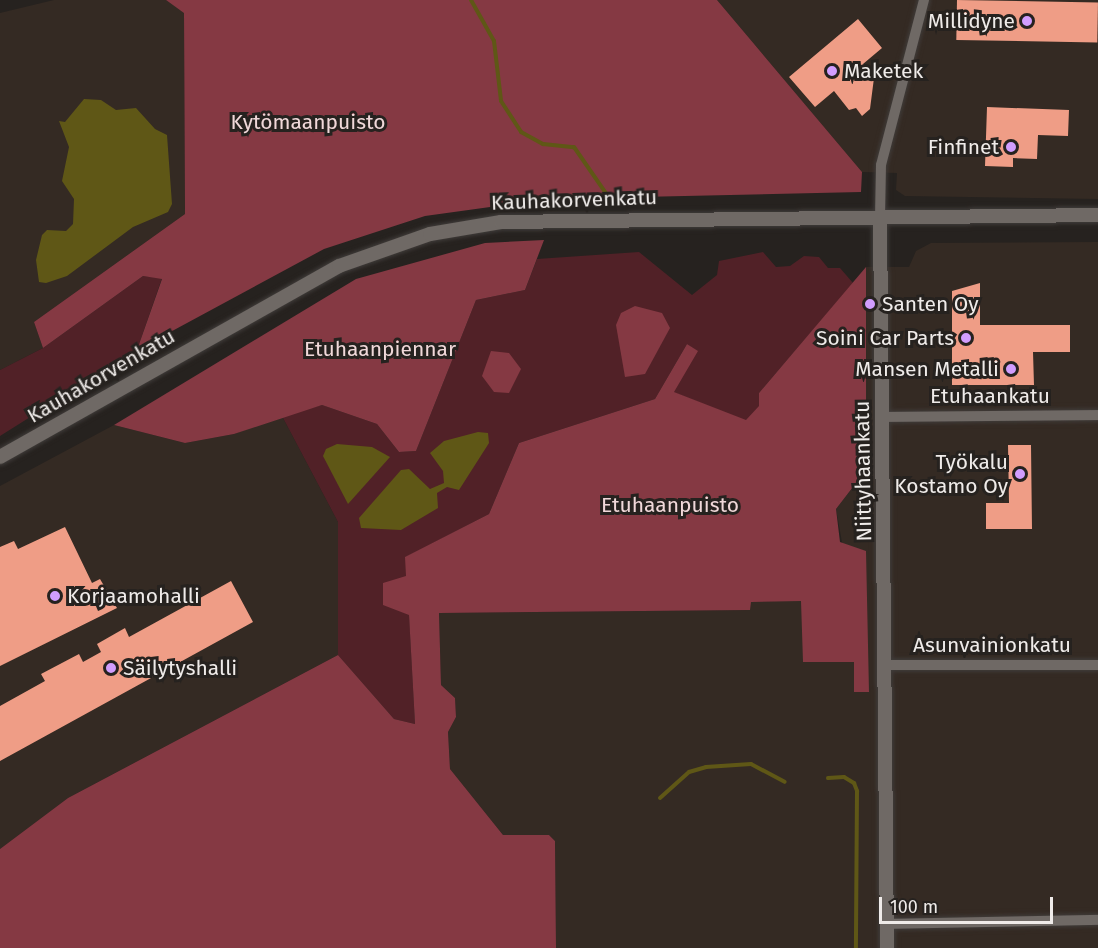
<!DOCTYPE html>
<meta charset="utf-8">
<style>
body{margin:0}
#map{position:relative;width:1098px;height:948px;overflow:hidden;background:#26221f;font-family:"Fira Sans",sans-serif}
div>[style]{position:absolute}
.built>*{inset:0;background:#342a23}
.green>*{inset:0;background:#512127}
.forest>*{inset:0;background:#853943}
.water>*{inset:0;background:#5f5716}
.stream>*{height:4px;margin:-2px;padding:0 2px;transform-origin:2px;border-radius:2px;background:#5f5716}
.building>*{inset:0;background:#ef9d86;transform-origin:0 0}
.roads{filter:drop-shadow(0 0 2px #403c3a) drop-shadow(0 0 2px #403c3a)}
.minor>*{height:10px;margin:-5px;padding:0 5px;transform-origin:5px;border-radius:5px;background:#6f6965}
.tertiary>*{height:14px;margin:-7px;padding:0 7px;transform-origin:7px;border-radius:7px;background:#6f6965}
.dots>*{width:16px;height:16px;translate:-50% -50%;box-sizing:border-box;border:3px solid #26221f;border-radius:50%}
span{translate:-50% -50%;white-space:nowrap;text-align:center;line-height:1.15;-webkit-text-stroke:6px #26221f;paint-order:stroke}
.poi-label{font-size:21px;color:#efebe9}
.right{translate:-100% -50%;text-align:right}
.left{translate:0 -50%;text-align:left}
.park-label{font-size:21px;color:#f0d8d9}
.street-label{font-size:21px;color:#efebe9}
.scale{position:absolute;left:879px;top:897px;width:174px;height:27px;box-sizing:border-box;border:3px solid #efebe9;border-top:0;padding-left:8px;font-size:18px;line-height:21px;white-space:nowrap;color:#efebe9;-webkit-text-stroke:4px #26221f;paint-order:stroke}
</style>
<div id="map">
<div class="built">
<i style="clip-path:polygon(54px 0,166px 0,184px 12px,185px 214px,34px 322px,43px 348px,0 370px,0 13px)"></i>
<i style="clip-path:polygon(717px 0,1098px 0,1098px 199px,905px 196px,896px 190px,897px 173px,862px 172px)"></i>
<i style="clip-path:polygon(1098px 242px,1098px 948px,556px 948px,555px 841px,549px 835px,503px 835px,450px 769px,448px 732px,456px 717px,455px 698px,441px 685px,439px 613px,750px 610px,750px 602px,801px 600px,854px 662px,869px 692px,836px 509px,866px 470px,866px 267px,909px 267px,916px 251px,931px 243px)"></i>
<i style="clip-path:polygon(282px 416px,338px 522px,338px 655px,68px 798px,0 849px,0 486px,114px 425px,185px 443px,234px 434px)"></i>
</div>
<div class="green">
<i style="clip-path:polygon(639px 252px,692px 295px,717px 275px,719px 261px,763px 252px,776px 267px,790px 266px,804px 256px,819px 257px,828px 268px,840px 268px,853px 283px,759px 393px,760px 406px,746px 421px,673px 392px,697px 351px,687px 344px,655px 399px,519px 443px,489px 514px,406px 557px,415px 724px,394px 719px,338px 655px,338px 522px,282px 416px,322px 405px,377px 424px,399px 452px,416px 451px,476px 300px,525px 290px,537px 259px)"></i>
<i style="clip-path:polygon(143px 276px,162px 278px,137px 350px,0 436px,0 370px,43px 348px)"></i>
</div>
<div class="forest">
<i style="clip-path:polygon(166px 0,717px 0,862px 172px,861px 192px,549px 199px,425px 216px,324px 249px,137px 350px,162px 279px,143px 276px,43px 348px,34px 322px,185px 214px,184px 13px)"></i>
<i style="clip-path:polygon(544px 240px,525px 290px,476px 300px,416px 451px,399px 452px,377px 424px,322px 405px,234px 434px,185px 443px,114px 425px,356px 279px,485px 243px)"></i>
<i style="clip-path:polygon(866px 267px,866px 470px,836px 509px,840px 542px,866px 551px,869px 692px,854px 692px,854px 662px,803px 662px,801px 601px,751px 602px,750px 610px,439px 613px,441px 685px,455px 698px,456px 717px,448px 732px,450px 769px,503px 835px,549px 835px,555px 841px,556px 948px,0 948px,0 849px,68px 798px,338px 655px,394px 719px,415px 724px,409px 615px,383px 605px,383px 583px,406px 576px,405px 557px,489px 514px,519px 443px,655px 399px,687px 344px,698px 351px,674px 392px,746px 420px,759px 406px,759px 393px)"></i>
<i style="clip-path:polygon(635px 306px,662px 313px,670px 328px,645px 374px,625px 377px,616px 325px,621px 313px)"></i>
<i style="clip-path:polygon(491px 351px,509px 353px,521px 369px,509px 393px,494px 392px,482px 376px)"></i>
</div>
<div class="water">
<i style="clip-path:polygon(84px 99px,101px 100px,116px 110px,136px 108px,155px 129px,167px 135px,172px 204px,168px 212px,133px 227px,67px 276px,46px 283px,39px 282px,36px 260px,42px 235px,47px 230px,66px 231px,73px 224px,74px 199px,62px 181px,69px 147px,59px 121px,65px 122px)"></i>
<i style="clip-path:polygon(478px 432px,488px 433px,489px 443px,459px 490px,447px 487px,437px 493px,438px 508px,401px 530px,361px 528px,359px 518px,401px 470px,409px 469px,430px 489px,444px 483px,443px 471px,430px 453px,444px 441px)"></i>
<i style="clip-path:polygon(337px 444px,372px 447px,390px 457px,348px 504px,323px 456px,326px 449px)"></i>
</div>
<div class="stream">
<i style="left:471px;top:0;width:47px;rotate:60.7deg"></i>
<i style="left:494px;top:41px;width:60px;rotate:83.3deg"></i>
<i style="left:501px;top:101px;width:37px;rotate:57deg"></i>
<i style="left:521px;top:132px;width:25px;rotate:29deg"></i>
<i style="left:543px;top:144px;width:31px;rotate:6deg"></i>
<i style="left:574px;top:147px;width:63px;rotate:55.3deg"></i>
<i style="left:828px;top:778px;width:16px;rotate:-4deg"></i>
<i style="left:844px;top:777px;width:12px;rotate:31deg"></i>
<i style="left:854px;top:783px;width:9px;rotate:69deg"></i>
<i style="left:857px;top:791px;width:157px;rotate:90.4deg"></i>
<i style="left:660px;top:798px;width:39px;rotate:-42deg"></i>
<i style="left:689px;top:772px;width:18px;rotate:-16deg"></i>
<i style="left:706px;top:767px;width:45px;rotate:-3.8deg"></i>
<i style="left:751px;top:764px;width:38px;rotate:28deg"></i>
</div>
<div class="building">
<i style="left:957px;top:0;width:141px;height:40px;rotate:1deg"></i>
<i style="clip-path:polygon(858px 19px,882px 48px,863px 64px,874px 78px,870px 109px,862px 116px,856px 108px,849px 110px,834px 91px,815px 107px,789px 77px)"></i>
<i style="clip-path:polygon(987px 107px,1069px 110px,1068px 136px,1038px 135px,1037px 159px,1013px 158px,1013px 167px,985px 166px)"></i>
<i style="clip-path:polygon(980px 283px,980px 325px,1070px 325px,1070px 352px,1033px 352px,1034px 385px,952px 385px,952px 291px)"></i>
<i style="clip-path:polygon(1008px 445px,1031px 445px,1032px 529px,986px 529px,986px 503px,1009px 503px)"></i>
<i style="clip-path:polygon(65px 527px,92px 583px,100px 579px,117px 608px,0 666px,0 547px,14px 541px,18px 549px)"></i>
<i style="clip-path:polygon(231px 581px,253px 622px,0 761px,0 706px,45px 681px,41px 674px,79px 654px,83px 662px,101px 652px,97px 644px,125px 628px,129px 637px)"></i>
</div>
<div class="roads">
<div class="minor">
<i style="left:880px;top:217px;width:52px;rotate:-88.9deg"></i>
<i style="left:881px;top:165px;width:171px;rotate:-75.4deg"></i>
<i style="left:883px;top:417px;width:215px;rotate:-0.5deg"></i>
<i style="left:887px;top:665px;width:211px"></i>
<i style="left:887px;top:924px;width:211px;rotate:-1.1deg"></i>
</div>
<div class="tertiary">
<i style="left:880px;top:217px;width:731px;rotate:89.45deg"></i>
<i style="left:0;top:457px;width:389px;rotate:-29.4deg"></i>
<i style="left:339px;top:266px;width:96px;rotate:-19.4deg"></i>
<i style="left:430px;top:234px;width:72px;rotate:-9.6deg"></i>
<i style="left:501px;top:222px;width:597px;rotate:-0.67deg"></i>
</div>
</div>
<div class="dots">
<i style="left:1027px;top:21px;background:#d19dfe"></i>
<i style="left:832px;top:71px;background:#d19dfe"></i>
<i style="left:1011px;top:147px;background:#d19dfe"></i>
<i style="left:870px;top:304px;background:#d19dfe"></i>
<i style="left:966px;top:338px;background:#d19dfe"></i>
<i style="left:1011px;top:369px;background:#d19dfe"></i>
<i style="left:1020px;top:474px;background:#d19dfe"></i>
<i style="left:55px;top:596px;background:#d19dfe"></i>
<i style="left:111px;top:668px;background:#d19dfe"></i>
</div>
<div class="poi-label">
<span class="right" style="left:1015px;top:21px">Millidyne</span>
<span class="left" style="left:844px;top:71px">Maketek</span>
<span class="right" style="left:999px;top:147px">Finfinet</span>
<span class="left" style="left:882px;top:304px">Santen Oy</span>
<span class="right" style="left:954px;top:338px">Soini Car Parts</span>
<span class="right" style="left:999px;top:369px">Mansen Metalli</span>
<span class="right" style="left:1008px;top:474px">Työkalu<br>Kostamo Oy</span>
<span class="left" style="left:67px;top:596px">Korjaamohalli</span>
<span class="left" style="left:123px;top:668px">Säilytyshalli</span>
</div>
<div class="park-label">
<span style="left:308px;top:122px">Kytömaanpuisto</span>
<span style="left:380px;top:349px">Etuhaanpiennar</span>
<span style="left:670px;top:505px">Etuhaanpuisto</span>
</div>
<div class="street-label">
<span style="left:574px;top:200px;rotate:-2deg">Kauhakorvenkatu</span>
<span style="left:101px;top:376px;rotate:-30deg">Kauhakorvenkatu</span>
<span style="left:990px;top:396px">Etuhaankatu</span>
<span style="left:863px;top:471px;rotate:-91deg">Niittyhaankatu</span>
<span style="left:992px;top:645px">Asunvainionkatu</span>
</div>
<div class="scale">100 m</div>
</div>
